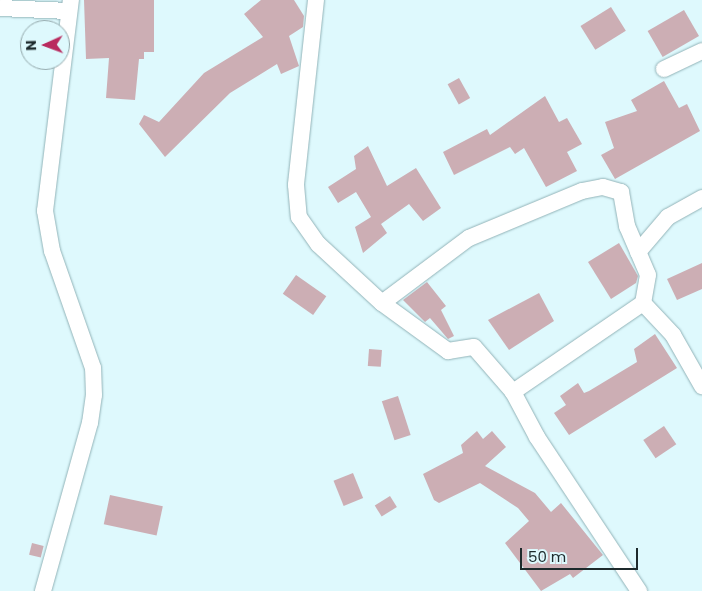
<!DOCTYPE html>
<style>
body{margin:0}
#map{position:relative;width:702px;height:591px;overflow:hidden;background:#def9fd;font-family:Poppins,sans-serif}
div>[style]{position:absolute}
.building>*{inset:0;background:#ccaeb4;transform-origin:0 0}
.roads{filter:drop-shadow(0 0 1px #92b3b8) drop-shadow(0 0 1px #92b3b8)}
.minor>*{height:16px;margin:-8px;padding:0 8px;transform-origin:8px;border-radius:8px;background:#fff}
span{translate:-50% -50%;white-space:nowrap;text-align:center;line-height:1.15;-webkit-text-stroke:4px #def9fd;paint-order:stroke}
.north{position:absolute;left:20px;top:20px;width:50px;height:50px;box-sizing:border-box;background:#def9fd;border:1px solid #91a6a9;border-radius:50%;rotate:268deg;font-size:14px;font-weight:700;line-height:20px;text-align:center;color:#1d2a2c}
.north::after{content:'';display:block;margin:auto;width:18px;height:22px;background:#b92b5f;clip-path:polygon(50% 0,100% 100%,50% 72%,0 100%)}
.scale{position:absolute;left:520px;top:548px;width:118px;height:22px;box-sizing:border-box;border:2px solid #1d2a2c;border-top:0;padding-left:6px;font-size:15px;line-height:18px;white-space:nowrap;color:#1d2a2c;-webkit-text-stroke:4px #def9fd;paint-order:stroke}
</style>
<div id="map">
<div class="building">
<i style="clip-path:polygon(84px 0,154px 0,154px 52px,144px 52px,144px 59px,139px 59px,135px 100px,106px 98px,109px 58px,86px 59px)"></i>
<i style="clip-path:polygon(261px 0,294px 0,304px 16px,303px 27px,289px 36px,299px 66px,281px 74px,277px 64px,230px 93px,165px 157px,139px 124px,144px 115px,159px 122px,204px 73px,263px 37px,244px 14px)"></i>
<i style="left:611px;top:7px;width:28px;height:36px;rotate:58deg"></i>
<i style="left:684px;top:10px;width:30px;height:42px;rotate:60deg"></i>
<i style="left:459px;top:78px;width:23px;height:13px;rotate:61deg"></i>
<i style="clip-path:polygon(664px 81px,679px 108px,687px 104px,700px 131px,615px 179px,601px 155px,614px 148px,605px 122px,637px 111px,631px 100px)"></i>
<i style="clip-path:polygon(545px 96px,559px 122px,567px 118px,582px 144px,567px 152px,577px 171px,546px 187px,524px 148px,515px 154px,510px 147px,454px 175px,443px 152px,487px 129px,490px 135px)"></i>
<i style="clip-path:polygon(368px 146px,387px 186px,416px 168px,441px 208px,423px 221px,409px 204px,381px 224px,387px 233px,363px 253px,355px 227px,371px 217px,356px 192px,338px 203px,328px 187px,356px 169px,354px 156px)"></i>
<i style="clip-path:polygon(619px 243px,638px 276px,636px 283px,611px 299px,588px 262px)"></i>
<i style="clip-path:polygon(702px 263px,702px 289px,677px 300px,667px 279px)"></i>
<i style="left:296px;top:275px;width:37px;height:23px;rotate:35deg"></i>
<i style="clip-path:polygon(427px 282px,446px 306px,441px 310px,454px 336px,448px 339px,430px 318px,425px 322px,403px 300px)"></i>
<i style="clip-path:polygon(539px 293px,554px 321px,509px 350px,488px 320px)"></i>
<i style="clip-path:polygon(655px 334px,677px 368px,569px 435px,554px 413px,566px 405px,560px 396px,578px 383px,584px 393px,589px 391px,637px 362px,634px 349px)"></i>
<i style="left:369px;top:349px;width:13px;height:17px;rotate:4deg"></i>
<i style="left:398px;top:396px;width:41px;height:17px;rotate:72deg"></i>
<i style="left:664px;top:426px;width:22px;height:25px;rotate:56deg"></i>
<i style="clip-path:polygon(477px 431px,483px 439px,492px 431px,506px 447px,485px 466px,535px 493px,551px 512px,561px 503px,603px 555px,573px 578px,570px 574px,541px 591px,505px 543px,529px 521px,518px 508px,480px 483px,439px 503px,434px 500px,423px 474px,463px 453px,461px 445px)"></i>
<i style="left:353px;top:473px;width:27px;height:21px;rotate:68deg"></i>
<i style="left:110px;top:495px;width:54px;height:30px;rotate:12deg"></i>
<i style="left:390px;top:496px;width:13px;height:18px;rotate:58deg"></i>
<i style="left:32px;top:543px;width:12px;height:12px;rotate:14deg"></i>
</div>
<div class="roads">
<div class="minor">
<i style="left:316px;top:0;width:186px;rotate:96.2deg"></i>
<i style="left:296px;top:185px;width:32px;rotate:85deg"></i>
<i style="left:299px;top:217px;width:33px;rotate:55deg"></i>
<i style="left:318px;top:244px;width:87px;rotate:42.7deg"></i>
<i style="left:382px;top:303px;width:82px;rotate:36deg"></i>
<i style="left:448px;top:351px;width:26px;rotate:-9deg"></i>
<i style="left:474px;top:347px;width:60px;rotate:49.1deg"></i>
<i style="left:513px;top:392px;width:51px;rotate:61.9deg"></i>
<i style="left:537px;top:437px;width:185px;rotate:56.5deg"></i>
<i style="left:0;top:8px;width:69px;rotate:2.5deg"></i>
<i style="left:664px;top:69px;width:42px;rotate:-25.3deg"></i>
<i style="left:638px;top:252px;width:46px;rotate:-49.4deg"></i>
<i style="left:668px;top:217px;width:39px;rotate:-29deg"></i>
<i style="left:382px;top:303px;width:109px;rotate:-36.8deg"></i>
<i style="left:469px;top:238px;width:122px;rotate:-22.6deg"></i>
<i style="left:582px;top:191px;width:21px;rotate:-11deg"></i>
<i style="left:603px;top:187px;width:19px;rotate:16deg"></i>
<i style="left:621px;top:192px;width:35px;rotate:80deg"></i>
<i style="left:627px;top:226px;width:53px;rotate:66.8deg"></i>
<i style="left:648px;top:275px;width:28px;rotate:100deg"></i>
<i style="left:643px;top:303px;width:158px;rotate:145.6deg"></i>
<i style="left:643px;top:303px;width:44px;rotate:46.8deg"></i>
<i style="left:673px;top:335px;width:59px;rotate:60.4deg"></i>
<i style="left:43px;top:591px;width:174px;rotate:-74.4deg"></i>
<i style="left:90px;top:423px;width:28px;rotate:-82deg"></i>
<i style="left:94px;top:395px;width:27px;rotate:-92deg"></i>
<i style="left:93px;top:368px;width:124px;rotate:-109.3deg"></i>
<i style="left:52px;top:251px;width:41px;rotate:-99.9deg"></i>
<i style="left:45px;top:211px;width:213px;rotate:-83deg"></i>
</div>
</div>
<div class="north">N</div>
<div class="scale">50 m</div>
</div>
